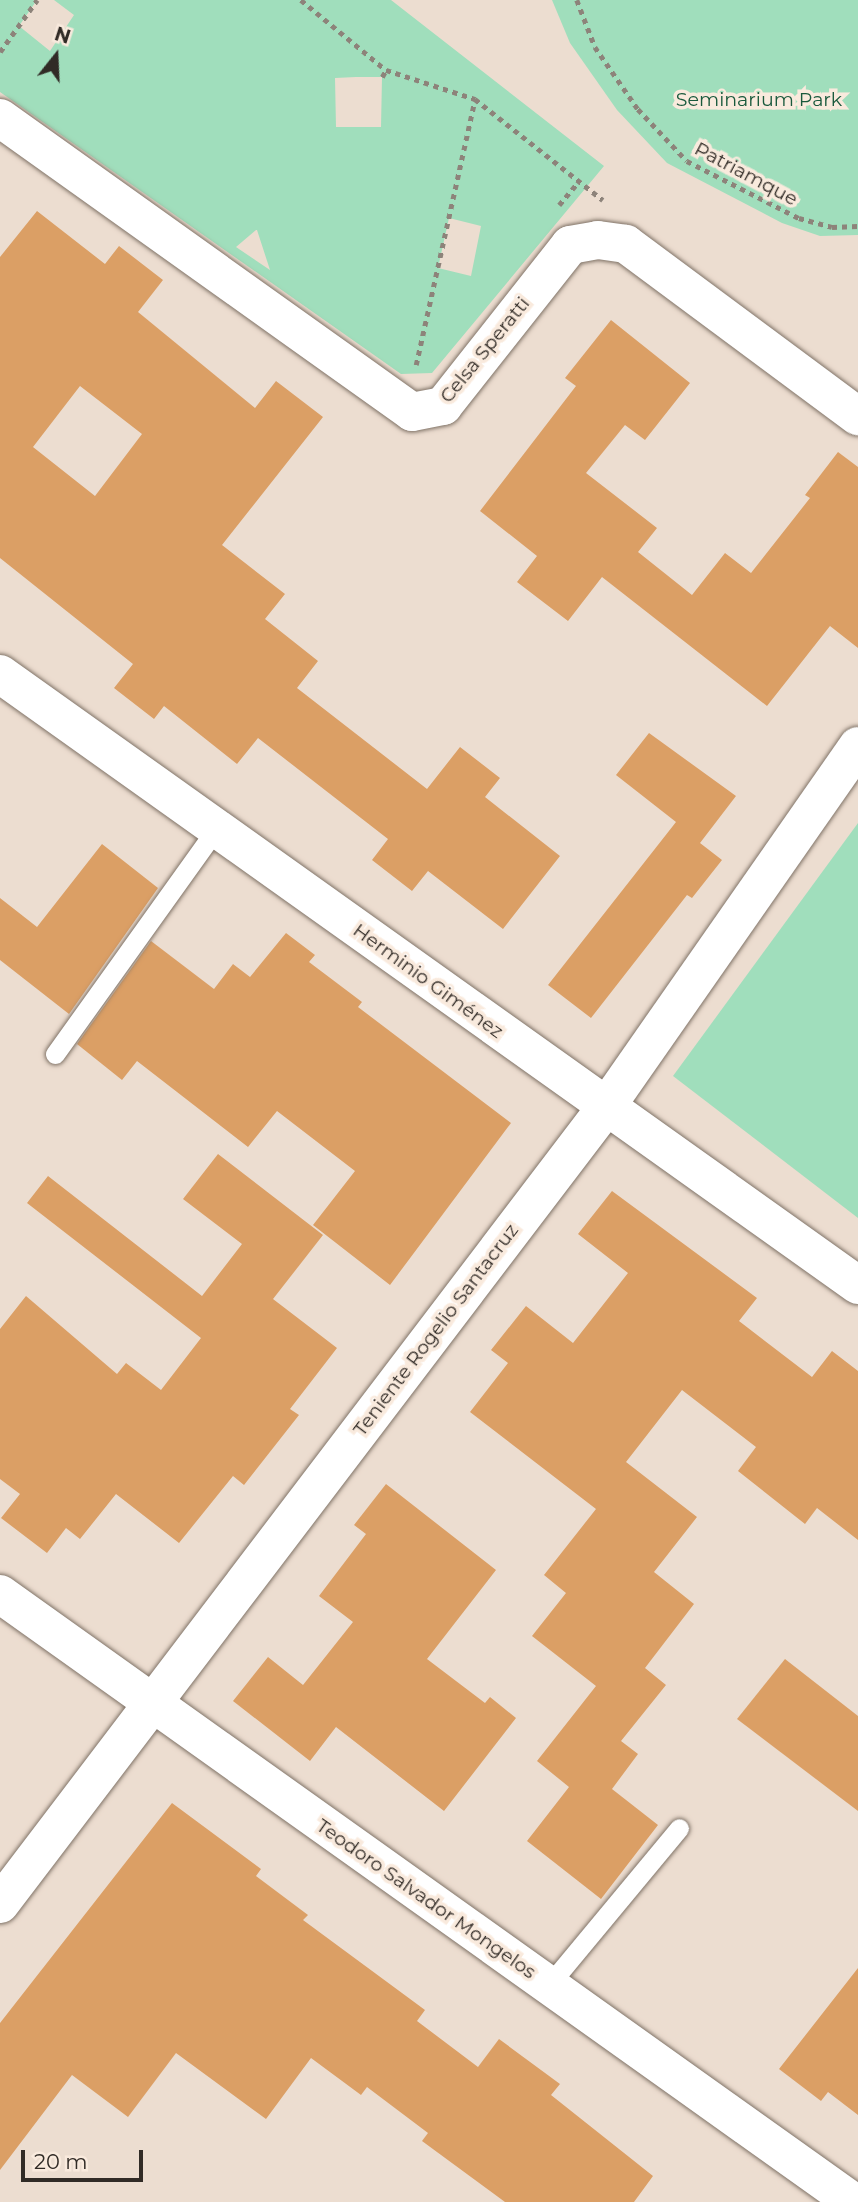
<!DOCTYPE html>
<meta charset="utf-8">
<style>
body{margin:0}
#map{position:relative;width:858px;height:2202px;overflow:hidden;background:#ecddd0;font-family:Montserrat,sans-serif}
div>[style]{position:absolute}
.green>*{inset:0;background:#a0debc}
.building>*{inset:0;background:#db9f65}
.path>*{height:4.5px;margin-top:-2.25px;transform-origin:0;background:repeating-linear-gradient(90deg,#8d837a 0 5px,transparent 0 10px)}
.roads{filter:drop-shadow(0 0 2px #807367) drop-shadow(0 0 2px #807367)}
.lane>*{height:19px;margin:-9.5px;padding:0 9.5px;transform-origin:9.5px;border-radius:9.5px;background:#fff}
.street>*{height:38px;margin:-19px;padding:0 19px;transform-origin:19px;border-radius:19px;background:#fff}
.secondary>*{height:38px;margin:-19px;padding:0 19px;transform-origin:19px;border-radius:19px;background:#fff}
span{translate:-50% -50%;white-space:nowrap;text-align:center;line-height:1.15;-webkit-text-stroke:7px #f9eadd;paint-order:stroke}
.park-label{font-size:19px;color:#19593c}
.street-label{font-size:19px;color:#312b26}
.north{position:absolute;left:21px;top:21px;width:70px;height:70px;-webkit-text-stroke:5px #f9eadd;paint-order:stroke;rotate:18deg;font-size:19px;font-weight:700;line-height:28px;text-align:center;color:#312b26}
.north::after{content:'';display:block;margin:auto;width:24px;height:32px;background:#312b26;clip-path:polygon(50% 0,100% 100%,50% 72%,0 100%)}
.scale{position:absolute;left:21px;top:2150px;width:122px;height:32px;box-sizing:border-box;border:4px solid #312b26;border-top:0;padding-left:9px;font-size:21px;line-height:24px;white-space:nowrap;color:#312b26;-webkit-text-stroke:5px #f9eadd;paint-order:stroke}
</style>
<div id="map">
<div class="green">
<i style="clip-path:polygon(evenodd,0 0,37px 0,19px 26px,50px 51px,74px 15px,54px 0,391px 0,604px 166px,432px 373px,401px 374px,0 92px,0 0,356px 77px,382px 77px,381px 127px,336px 127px,335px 78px,356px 77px,0 0,449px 218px,481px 226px,471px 276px,438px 268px,449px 218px,0 0,256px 230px,257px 230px,270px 270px,236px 247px,256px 230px)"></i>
<i style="clip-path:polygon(552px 0,858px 0,858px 235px,820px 236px,782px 223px,667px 163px,617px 110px,570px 43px)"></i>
<i style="clip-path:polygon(858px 823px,858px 1218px,673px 1076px)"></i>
</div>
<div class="building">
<i style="clip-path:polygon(evenodd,37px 211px,105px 264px,119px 246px,163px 280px,138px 312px,255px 408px,276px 381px,323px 417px,222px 545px,285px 594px,265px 619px,318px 661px,297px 688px,427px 789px,460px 747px,500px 778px,485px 797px,560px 856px,503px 929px,428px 871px,412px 891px,372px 860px,388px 839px,258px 738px,237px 764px,164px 706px,154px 719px,114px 688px,133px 664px,0 558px,0 257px,37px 211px,80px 386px,142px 434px,95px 496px,33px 447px,80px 386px)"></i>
<i style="clip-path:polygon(611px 320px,690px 383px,645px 440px,625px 425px,586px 473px,657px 528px,638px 552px,692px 595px,725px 553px,751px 573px,810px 498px,805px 495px,838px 452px,858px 467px,858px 648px,830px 626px,767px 706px,602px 577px,568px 621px,517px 582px,537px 556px,480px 511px,576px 386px,565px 378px)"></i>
<i style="clip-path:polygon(649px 733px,736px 796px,700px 843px,722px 860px,692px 898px,687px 895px,591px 1018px,548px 985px,676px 822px,616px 775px)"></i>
<i style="clip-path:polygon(102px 844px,158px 888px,69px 1014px,0 960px,0 898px,37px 927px)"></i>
<i style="clip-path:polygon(286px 933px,315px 955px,309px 962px,362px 1002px,358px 1007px,511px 1123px,390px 1285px,313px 1225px,355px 1171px,277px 1111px,248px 1147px,137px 1061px,122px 1080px,77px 1044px,151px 941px,214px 989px,233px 964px,250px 977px)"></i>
<i style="clip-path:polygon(218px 1154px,323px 1235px,273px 1299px,337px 1348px,290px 1409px,299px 1415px,244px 1485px,233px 1476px,179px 1543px,116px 1494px,80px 1539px,66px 1528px,47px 1553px,1px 1518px,20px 1494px,0 1479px,0 1329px,26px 1296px,117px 1374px,126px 1363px,161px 1390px,201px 1338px,27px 1203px,48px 1176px,202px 1296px,242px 1244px,183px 1199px)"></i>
<i style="clip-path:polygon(612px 1191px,757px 1298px,739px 1321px,812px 1377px,832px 1351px,858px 1371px,858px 1540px,817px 1508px,805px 1524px,738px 1471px,756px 1447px,682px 1390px,626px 1462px,697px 1517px,654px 1572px,694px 1604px,645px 1668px,666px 1685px,621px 1741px,638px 1754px,612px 1789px,658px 1825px,601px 1899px,527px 1841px,569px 1787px,537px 1761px,596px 1686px,532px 1636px,566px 1593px,544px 1575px,596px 1509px,470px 1412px,508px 1363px,491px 1350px,526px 1306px,573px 1343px,628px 1273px,578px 1234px)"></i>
<i style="clip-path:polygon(386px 1484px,496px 1570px,427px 1659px,485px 1703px,490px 1697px,516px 1718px,444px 1811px,336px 1727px,310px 1761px,233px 1701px,268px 1657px,303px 1685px,353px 1622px,319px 1596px,366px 1534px,354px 1525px)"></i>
<i style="clip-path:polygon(785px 1659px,858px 1716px,858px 1811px,737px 1719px)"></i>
<i style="clip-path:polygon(172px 1803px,261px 1869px,256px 1876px,308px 1915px,303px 1920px,425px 2010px,417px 2021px,478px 2067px,499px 2039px,560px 2084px,551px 2095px,653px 2176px,634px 2202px,505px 2202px,422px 2141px,428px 2133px,367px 2087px,361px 2095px,311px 2058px,266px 2119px,176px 2053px,128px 2117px,72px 2075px,0 2170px,0 2023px)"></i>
<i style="clip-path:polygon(858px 1968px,858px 2115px,828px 2092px,821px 2101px,779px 2069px)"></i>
</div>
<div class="path">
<i style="left:301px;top:0;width:110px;rotate:39.5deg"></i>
<i style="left:386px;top:70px;width:94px;rotate:18deg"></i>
<i style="left:475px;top:99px;width:163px;rotate:38.3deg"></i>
<i style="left:577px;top:0;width:50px;rotate:69deg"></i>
<i style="left:595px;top:47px;width:75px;rotate:55.3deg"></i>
<i style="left:638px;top:109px;width:71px;rotate:46.7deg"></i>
<i style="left:687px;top:161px;width:126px;rotate:27deg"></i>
<i style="left:799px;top:218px;width:34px;rotate:15deg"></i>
<i style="left:832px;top:227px;width:26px;rotate:-2deg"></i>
<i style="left:0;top:52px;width:64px;rotate:-54.6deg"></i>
<i style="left:382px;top:77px;width:8px;rotate:-60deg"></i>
<i style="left:559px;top:205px;width:30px;rotate:-50deg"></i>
<i style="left:416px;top:365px;width:272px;rotate:-77.5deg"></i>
</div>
<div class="roads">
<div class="lane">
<i style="left:55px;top:1054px;width:277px;rotate:-54.4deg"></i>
<i style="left:548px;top:1986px;width:205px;rotate:-50.3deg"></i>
</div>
<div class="street">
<i style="left:0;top:118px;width:506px;rotate:35.51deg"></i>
<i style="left:412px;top:412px;width:32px;rotate:-11deg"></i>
<i style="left:443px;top:406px;width:205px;rotate:-51.7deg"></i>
<i style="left:570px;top:245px;width:28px;rotate:-10deg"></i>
<i style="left:598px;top:240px;width:28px;rotate:8deg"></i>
<i style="left:626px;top:244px;width:289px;rotate:36.6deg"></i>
<i style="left:0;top:674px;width:1053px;rotate:35.46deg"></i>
<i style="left:0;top:1904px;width:1001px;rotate:-52.75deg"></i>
<i style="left:606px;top:1107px;width:440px;rotate:-55.1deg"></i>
</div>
<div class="secondary">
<i style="left:0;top:1594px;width:1048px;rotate:35.48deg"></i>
</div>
</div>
<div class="park-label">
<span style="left:759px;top:100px">Seminarium Park</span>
</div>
<div class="street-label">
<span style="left:746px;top:174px;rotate:28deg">Patriamque</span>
<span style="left:485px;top:350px;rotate:-51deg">Celsa Speratti</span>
<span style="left:428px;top:981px;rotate:36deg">Herminio Giménez</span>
<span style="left:436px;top:1330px;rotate:-53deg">Teniente Rogelio Santacruz</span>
<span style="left:426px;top:1899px;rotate:35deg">Teodoro Salvador Mongelos</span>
</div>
<div class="north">N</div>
<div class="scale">20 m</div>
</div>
